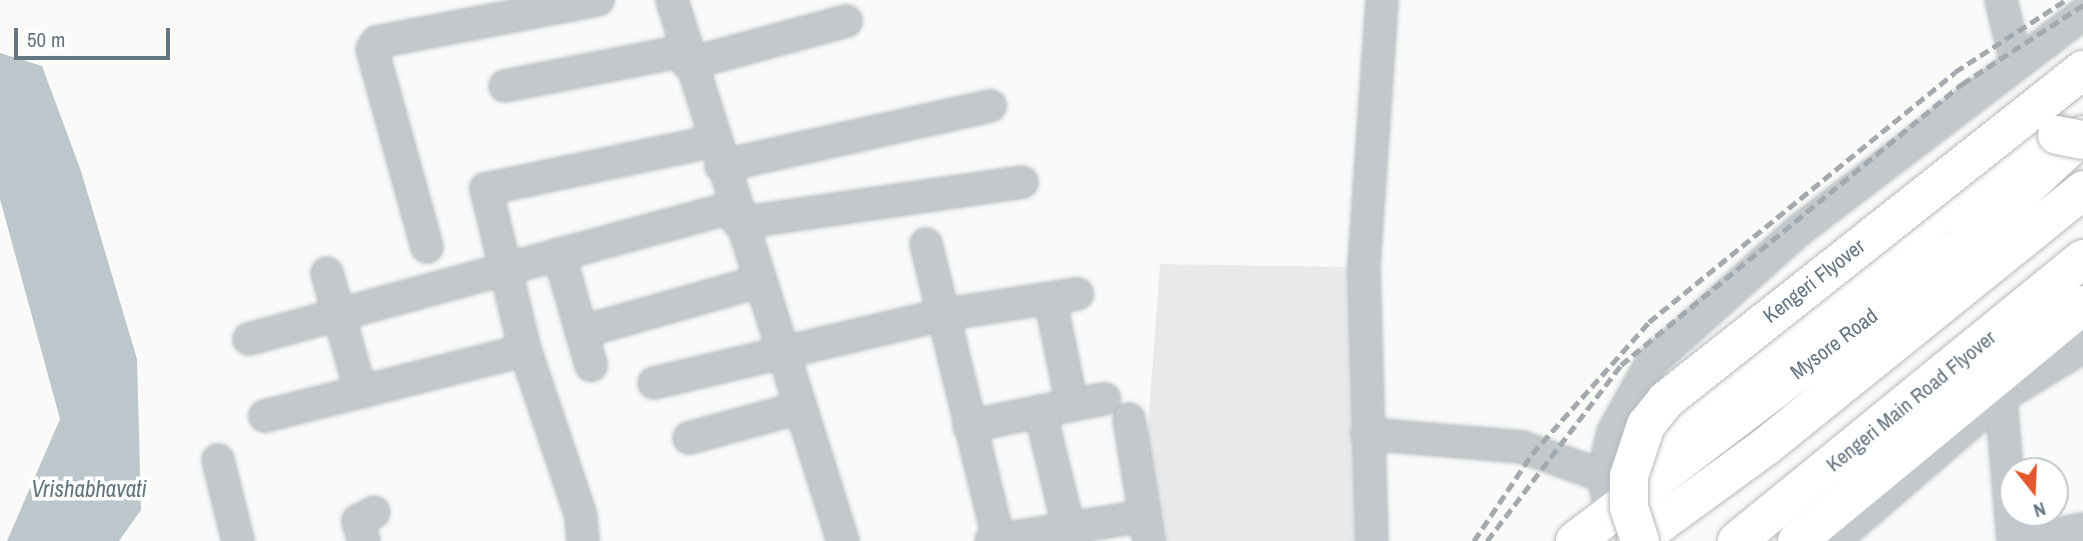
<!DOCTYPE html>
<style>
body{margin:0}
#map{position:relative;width:2083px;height:541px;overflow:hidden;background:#fafaf8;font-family:"Archivo Narrow",sans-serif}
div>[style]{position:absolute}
.built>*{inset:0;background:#e8e9e9}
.water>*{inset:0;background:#bbc7cb}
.roads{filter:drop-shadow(0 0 2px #b5babe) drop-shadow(0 0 2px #b5babe)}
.minor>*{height:30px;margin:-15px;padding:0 15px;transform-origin:15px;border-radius:15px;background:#c3c8cc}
.major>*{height:38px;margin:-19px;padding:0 19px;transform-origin:19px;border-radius:19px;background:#fff}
.highway>*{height:38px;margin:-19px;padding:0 19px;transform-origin:19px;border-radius:19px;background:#fff}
.rail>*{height:5px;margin-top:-2.5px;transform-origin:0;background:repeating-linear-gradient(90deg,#a2aab0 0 10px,transparent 0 15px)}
.bridges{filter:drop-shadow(0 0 2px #b5babe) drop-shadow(0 0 2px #b5babe)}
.major-bridge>*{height:38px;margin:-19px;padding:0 19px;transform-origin:19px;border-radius:19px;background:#fff}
span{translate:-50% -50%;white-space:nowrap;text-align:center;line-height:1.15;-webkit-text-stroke:7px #fff;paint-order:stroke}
.street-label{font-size:21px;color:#657683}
.water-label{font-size:23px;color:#60757c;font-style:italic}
.north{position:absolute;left:1999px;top:457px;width:70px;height:70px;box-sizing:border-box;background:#fff;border:2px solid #c1c8cd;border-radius:50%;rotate:162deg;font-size:19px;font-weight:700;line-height:28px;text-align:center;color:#657683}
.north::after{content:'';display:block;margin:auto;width:24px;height:32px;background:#e4572e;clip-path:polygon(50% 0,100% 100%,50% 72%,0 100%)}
.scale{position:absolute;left:14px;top:28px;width:156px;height:32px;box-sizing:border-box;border:4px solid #657683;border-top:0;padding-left:9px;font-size:21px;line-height:24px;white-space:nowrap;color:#657683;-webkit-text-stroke:5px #fff;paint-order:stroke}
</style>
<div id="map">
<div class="built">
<i style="clip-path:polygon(1160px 264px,1356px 267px,1362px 541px,1159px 541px,1145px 468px)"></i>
</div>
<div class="water">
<i style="clip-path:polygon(0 53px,42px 66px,81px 171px,137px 359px,141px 510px,119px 541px,7px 541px,60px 419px,0 199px)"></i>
</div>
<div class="roads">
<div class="minor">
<i style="left:672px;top:0;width:567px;rotate:72.46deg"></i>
<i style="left:2001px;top:0;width:64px;rotate:76.4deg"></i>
<i style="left:688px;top:64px;width:164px;rotate:-15.2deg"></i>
<i style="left:505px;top:86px;width:182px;rotate:-11.1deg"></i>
<i style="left:721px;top:166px;width:276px;rotate:-12.6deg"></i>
<i style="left:739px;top:223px;width:286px;rotate:-8.2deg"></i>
<i style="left:926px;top:244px;width:306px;rotate:76.2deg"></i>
<i style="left:427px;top:247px;width:205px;rotate:-105.5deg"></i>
<i style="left:372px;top:49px;width:9px;rotate:-54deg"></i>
<i style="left:377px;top:42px;width:225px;rotate:-10.8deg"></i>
<i style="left:559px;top:254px;width:116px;rotate:73.9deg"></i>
<i style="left:327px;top:273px;width:124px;rotate:74.1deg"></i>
<i style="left:581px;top:332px;width:184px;rotate:-15.8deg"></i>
<i style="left:249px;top:339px;width:503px;rotate:-15.23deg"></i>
<i style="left:654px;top:383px;width:295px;rotate:-13.3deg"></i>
<i style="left:941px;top:315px;width:138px;rotate:-8.8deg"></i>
<i style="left:1072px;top:405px;width:33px;rotate:-11deg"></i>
<i style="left:1040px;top:411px;width:134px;rotate:76.2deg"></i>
<i style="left:265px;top:416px;width:268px;rotate:-14.2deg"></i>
<i style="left:1129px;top:419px;width:124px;rotate:80.7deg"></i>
<i style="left:969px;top:426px;width:105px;rotate:-11.5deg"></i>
<i style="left:1072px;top:405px;width:109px;rotate:-101.6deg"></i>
<i style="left:1367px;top:434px;width:156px;rotate:4.8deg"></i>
<i style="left:1522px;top:447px;width:86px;rotate:19.7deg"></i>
<i style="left:689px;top:438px;width:114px;rotate:-15.3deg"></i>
<i style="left:218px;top:460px;width:83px;rotate:76.1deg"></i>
<i style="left:1611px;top:513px;width:38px;rotate:-102deg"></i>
<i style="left:1603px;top:476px;width:45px;rotate:-77.2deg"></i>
<i style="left:1613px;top:432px;width:80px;rotate:-60.9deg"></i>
<i style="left:1652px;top:362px;width:196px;rotate:-41.9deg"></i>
<i style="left:1798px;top:231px;width:358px;rotate:-37.3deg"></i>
<i style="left:364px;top:541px;width:21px;rotate:-107deg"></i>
<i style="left:358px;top:521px;width:18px;rotate:-29deg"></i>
<i style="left:583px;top:541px;width:25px;rotate:-95deg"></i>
<i style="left:581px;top:516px;width:175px;rotate:-108.6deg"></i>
<i style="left:525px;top:350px;width:166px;rotate:-103.6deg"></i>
<i style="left:486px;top:189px;width:232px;rotate:-11.9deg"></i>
<i style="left:991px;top:541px;width:155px;rotate:-9.3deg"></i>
<i style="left:1372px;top:541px;width:276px;rotate:-91.7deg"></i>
<i style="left:1364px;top:265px;width:266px;rotate:-86.1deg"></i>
<i style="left:1834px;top:541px;width:221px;rotate:-40.8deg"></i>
<i style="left:2013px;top:541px;width:144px;rotate:-94.8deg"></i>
<i style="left:2001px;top:397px;width:96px;rotate:-31.4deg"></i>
<i style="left:2021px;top:541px;width:63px;rotate:-11deg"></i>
</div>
<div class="major">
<i style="left:1648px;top:477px;width:74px;rotate:-50.5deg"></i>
<i style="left:1695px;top:420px;width:422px;rotate:-39.8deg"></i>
<i style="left:2019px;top:150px;width:41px;rotate:-21.5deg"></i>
<i style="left:1737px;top:541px;width:446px;rotate:-39.2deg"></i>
<i style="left:1797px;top:541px;width:371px;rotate:-39.5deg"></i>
</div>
<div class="highway">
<i style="left:1575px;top:541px;width:487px;rotate:-37.2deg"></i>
<i style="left:1963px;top:246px;width:163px;rotate:-42.8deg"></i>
<i style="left:1636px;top:541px;width:160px;rotate:-36.1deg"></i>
<i style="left:1765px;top:447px;width:409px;rotate:-38.9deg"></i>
</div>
</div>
<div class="rail">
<i style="left:1474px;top:541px;width:105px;rotate:-56.3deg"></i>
<i style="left:1532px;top:454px;width:176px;rotate:-48.4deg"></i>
<i style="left:1649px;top:322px;width:395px;rotate:-39.2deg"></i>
<i style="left:1955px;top:72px;width:132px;rotate:-33deg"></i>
<i style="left:1487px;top:541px;width:221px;rotate:-52.7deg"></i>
<i style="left:1621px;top:365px;width:442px;rotate:-39.5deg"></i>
<i style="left:1962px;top:84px;width:145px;rotate:-33.1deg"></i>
</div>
<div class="bridges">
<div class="major-bridge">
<i style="left:2057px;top:135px;width:26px;rotate:11deg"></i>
<i style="left:1640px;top:541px;width:36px;rotate:-108deg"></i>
<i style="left:1629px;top:507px;width:31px;rotate:-90deg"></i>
<i style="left:1629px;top:476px;width:54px;rotate:-71.6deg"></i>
<i style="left:1646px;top:425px;width:32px;rotate:-51deg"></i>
<i style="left:1666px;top:400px;width:532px;rotate:-38.36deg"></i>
</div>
</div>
<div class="street-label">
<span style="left:1814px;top:281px;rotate:-38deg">Kengeri Flyover</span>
<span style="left:1834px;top:344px;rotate:-37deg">Mysore Road</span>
<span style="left:1911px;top:401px;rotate:-39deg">Kengeri Main Road Flyover</span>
</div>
<div class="water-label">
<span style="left:89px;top:489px">Vrishabhavati</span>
</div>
<div class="north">N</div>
<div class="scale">50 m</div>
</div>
